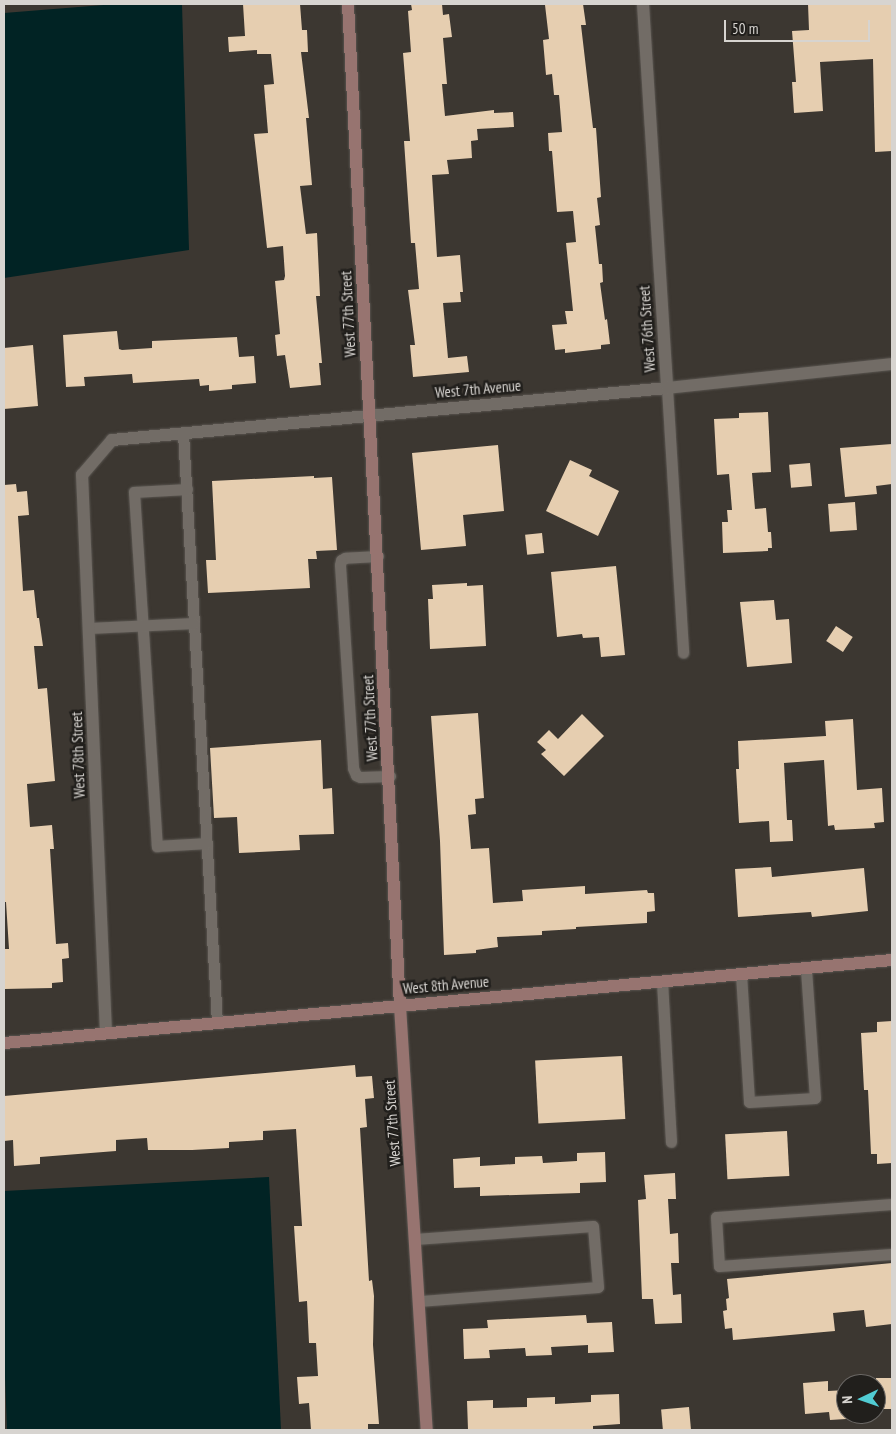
<!DOCTYPE html>
<style>
body{margin:0}
#map{position:relative;width:896px;height:1434px;overflow:hidden;background:#3c3731;font-family:"PT Sans Narrow",sans-serif}
div>[style]{position:absolute}
.water>*{inset:0;background:#012324}
.building>*{inset:0;background:#e6ceb0;transform-origin:0 0}
.roads{filter:drop-shadow(0 0 1px #595550) drop-shadow(0 0 1px #595550)}
.lane>*{height:11px;margin:-5.5px;padding:0 5.5px;transform-origin:5.5px;border-radius:5.5px;background:#726c66}
.street>*{height:12px;margin:-6px;padding:0 6px;transform-origin:6px;border-radius:6px;background:#726c66}
.secondary>*{height:12px;margin:-6px;padding:0 6px;transform-origin:6px;border-radius:6px;background:#977470}
span{translate:-50% -50%;white-space:nowrap;text-align:center;line-height:1.15;-webkit-text-stroke:5px #211f1c;paint-order:stroke}
.street-label{font-size:15px;color:#d7d4d0}
.frame{position:absolute;inset:0;border:5px solid #d7d4d0;pointer-events:none}
.north{position:absolute;left:836px;top:1374px;width:50px;height:50px;box-sizing:border-box;background:#211f1c;border:1px solid #6a6764;border-radius:50%;rotate:267deg;font-size:14px;font-weight:700;line-height:20px;text-align:center;color:#d7d4d0}
.north::after{content:'';display:block;margin:auto;width:18px;height:22px;background:#51ccd3;clip-path:polygon(50% 0,100% 100%,50% 72%,0 100%)}
.scale{position:absolute;left:724px;top:20px;width:146px;height:22px;box-sizing:border-box;border:2px solid #d7d4d0;border-top:0;padding-left:6px;font-size:15px;line-height:18px;white-space:nowrap;color:#d7d4d0;-webkit-text-stroke:4px #211f1c;paint-order:stroke}
</style>
<div id="map">
<div class="water">
<i style="clip-path:polygon(116px 4px,182px 4px,189px 250px,4px 278px,4px 13px)"></i>
<i style="clip-path:polygon(269px 1177px,281px 1430px,7px 1430px,4px 1349px,4px 1191px)"></i>
</div>
<div class="building">
<i style="clip-path:polygon(243px 4px,300px 4px,302px 30px,307px 30px,308px 52px,301px 52px,309px 118px,306px 118px,312px 185px,300px 186px,306px 234px,317px 233px,320px 296px,316px 296px,322px 363px,319px 363px,321px 385px,290px 388px,285px 355px,277px 356px,275px 335px,280px 334px,275px 281px,284px 280px,285px 276px,283px 246px,267px 248px,254px 134px,268px 133px,264px 85px,274px 84px,271px 54px,257px 54px,257px 50px,229px 52px,228px 37px,245px 36px)"></i>
<i style="clip-path:polygon(411px 4px,442px 4px,443px 15px,449px 14px,452px 37px,443px 38px,447px 84px,442px 84px,445px 116px,494px 110px,494px 113px,513px 112px,514px 127px,477px 129px,478px 140px,471px 141px,472px 158px,447px 160px,449px 174px,432px 175px,437px 257px,460px 255px,463px 292px,460px 292px,461px 302px,443px 303px,448px 358px,467px 356px,469px 372px,413px 377px,410px 345px,415px 345px,408px 290px,419px 289px,415px 243px,411px 243px,404px 141px,410px 141px,403px 53px,411px 52px,408px 11px,412px 10px)"></i>
<i style="clip-path:polygon(552px 4px,583px 4px,586px 25px,581px 25px,593px 128px,596px 128px,601px 197px,597px 198px,600px 225px,595px 226px,599px 264px,602px 264px,603px 282px,600px 283px,605px 320px,607px 319px,610px 344px,601px 345px,601px 349px,565px 353px,565px 349px,555px 350px,552px 325px,567px 324px,565px 311px,573px 311px,566px 243px,576px 242px,573px 211px,557px 212px,552px 151px,549px 151px,548px 133px,562px 132px,559px 95px,554px 95px,552px 74px,546px 75px,543px 40px,549px 39px,545px 5px)"></i>
<i style="clip-path:polygon(808px 4px,892px 4px,892px 151px,875px 152px,873px 59px,820px 62px,823px 111px,794px 113px,792px 82px,796px 82px,792px 31px,809px 30px)"></i>
<i style="clip-path:polygon(117px 331px,119px 349px,122px 350px,152px 348px,152px 341px,237px 337px,239px 357px,254px 356px,256px 383px,232px 385px,232px 389px,209px 391px,209px 385px,200px 386px,199px 379px,133px 383px,132px 374px,84px 377px,85px 386px,66px 387px,63px 335px)"></i>
<i style="clip-path:polygon(33px 345px,38px 406px,4px 409px,4px 348px)"></i>
<i style="clip-path:polygon(768px 412px,771px 472px,752px 473px,755px 509px,766px 508px,768px 532px,771px 532px,772px 548px,768px 548px,768px 551px,723px 553px,722px 522px,728px 522px,727px 510px,732px 510px,729px 474px,717px 475px,714px 419px,739px 418px,739px 413px)"></i>
<i style="clip-path:polygon(892px 444px,892px 484px,876px 486px,877px 494px,845px 497px,840px 448px)"></i>
<i style="clip-path:polygon(498px 445px,504px 511px,463px 515px,466px 546px,421px 550px,412px 453px)"></i>
<i style="clip-path:polygon(570px 460px,592px 470px,589px 476px,619px 491px,598px 536px,546px 511px)"></i>
<i style="left:810px;top:463px;width:23px;height:21px;rotate:85deg"></i>
<i style="clip-path:polygon(314px 476px,314px 478px,332px 477px,337px 550px,316px 551px,317px 559px,308px 559px,310px 588px,208px 593px,206px 560px,216px 560px,212px 481px)"></i>
<i style="clip-path:polygon(16px 484px,17px 492px,27px 491px,29px 515px,18px 516px,23px 591px,34px 590px,37px 618px,39px 618px,43px 646px,34px 646px,38px 689px,47px 688px,55px 781px,27px 784px,30px 827px,52px 825px,54px 849px,50px 849px,56px 944px,68px 943px,69px 958px,62px 959px,63px 982px,52px 983px,52px 988px,4px 989px,4px 949px,9px 949px,6px 902px,4px 902px,4px 485px)"></i>
<i style="left:855px;top:502px;width:28px;height:27px;rotate:86deg"></i>
<i style="left:542px;top:533px;width:20px;height:17px;rotate:84deg"></i>
<i style="clip-path:polygon(616px 566px,625px 655px,601px 657px,599px 637px,583px 638px,582px 634px,557px 637px,551px 572px)"></i>
<i style="clip-path:polygon(467px 583px,467px 586px,483px 585px,486px 646px,430px 649px,428px 599px,433px 599px,432px 585px)"></i>
<i style="clip-path:polygon(774px 600px,776px 620px,789px 619px,792px 663px,747px 667px,740px 602px)"></i>
<i style="left:836px;top:626px;width:20px;height:18px;rotate:33deg"></i>
<i style="clip-path:polygon(478px 713px,484px 798px,475px 799px,476px 814px,468px 815px,471px 849px,489px 848px,493px 903px,523px 901px,522px 890px,585px 886px,585px 894px,647px 890px,648px 893px,654px 893px,655px 911px,647px 912px,647px 923px,576px 927px,576px 929px,542px 931px,542px 935px,497px 937px,498px 947px,476px 950px,476px 953px,444px 955px,440px 841px,431px 716px)"></i>
<i style="clip-path:polygon(582px 714px,604px 736px,564px 776px,541px 754px,546px 750px,537px 742px,549px 730px,558px 739px)"></i>
<i style="clip-path:polygon(853px 719px,857px 790px,882px 788px,884px 822px,874px 823px,875px 828px,835px 830px,834px 825px,828px 826px,824px 760px,784px 763px,787px 820px,792px 820px,793px 841px,770px 842px,769px 821px,739px 823px,736px 769px,739px 769px,738px 741px,826px 736px,825px 721px)"></i>
<i style="clip-path:polygon(321px 740px,323px 789px,332px 788px,334px 834px,299px 835px,300px 850px,239px 853px,237px 817px,214px 818px,210px 748px)"></i>
<i style="clip-path:polygon(771px 867px,772px 877px,864px 868px,868px 911px,812px 917px,811px 912px,738px 917px,735px 869px)"></i>
<i style="clip-path:polygon(892px 1021px,892px 1163px,877px 1164px,877px 1154px,871px 1154px,868px 1090px,864px 1090px,861px 1033px,877px 1032px,877px 1022px)"></i>
<i style="left:622px;top:1056px;width:63px;height:87px;rotate:87deg"></i>
<i style="clip-path:polygon(355px 1065px,356px 1077px,372px 1076px,374px 1098px,365px 1099px,367px 1127px,360px 1128px,369px 1281px,372px 1280px,374px 1296px,373px 1345px,379px 1424px,368px 1424px,368px 1430px,311px 1430px,309px 1403px,299px 1404px,297px 1377px,318px 1376px,316px 1343px,309px 1343px,307px 1301px,299px 1302px,294px 1226px,302px 1226px,296px 1129px,263px 1131px,263px 1140px,229px 1142px,229px 1148px,192px 1150px,148px 1150px,147px 1138px,116px 1140px,116px 1151px,40px 1157px,40px 1164px,14px 1166px,13px 1140px,4px 1141px,4px 1096px)"></i>
<i style="left:787px;top:1131px;width:45px;height:62px;rotate:87deg"></i>
<i style="clip-path:polygon(605px 1152px,606px 1182px,580px 1183px,580px 1193px,480px 1196px,480px 1187px,454px 1188px,453px 1159px,480px 1157px,480px 1166px,515px 1164px,515px 1157px,542px 1156px,543px 1163px,577px 1161px,577px 1153px)"></i>
<i style="clip-path:polygon(675px 1173px,676px 1199px,668px 1199px,670px 1234px,678px 1233px,679px 1263px,671px 1263px,673px 1295px,681px 1294px,682px 1323px,655px 1324px,653px 1299px,642px 1299px,638px 1200px,646px 1199px,644px 1175px)"></i>
<i style="clip-path:polygon(892px 1263px,892px 1324px,866px 1327px,864px 1310px,833px 1313px,835px 1331px,733px 1340px,732px 1328px,725px 1329px,723px 1311px,727px 1310px,726px 1299px,729px 1298px,727px 1279px)"></i>
<i style="clip-path:polygon(586px 1315px,587px 1323px,612px 1322px,614px 1352px,588px 1353px,588px 1345px,551px 1347px,552px 1355px,526px 1356px,525px 1348px,489px 1350px,490px 1358px,464px 1359px,463px 1329px,488px 1328px,487px 1320px)"></i>
<i style="left:892px;top:1378px;width:31px;height:16px;rotate:90deg"></i>
<i style="clip-path:polygon(828px 1381px,828px 1391px,846px 1390px,846px 1419px,830px 1420px,829px 1412px,805px 1414px,803px 1383px)"></i>
<i style="clip-path:polygon(619px 1394px,620px 1424px,593px 1426px,593px 1430px,468px 1430px,467px 1401px,493px 1400px,493px 1408px,527px 1407px,527px 1398px,555px 1397px,555px 1404px,591px 1402px,591px 1395px)"></i>
<i style="left:689px;top:1407px;width:23px;height:28px;rotate:85deg"></i>
</div>
<div class="roads">
<div class="lane">
<i style="left:667px;top:388px;width:265px;rotate:86.5deg"></i>
<i style="left:183px;top:433px;width:591px;rotate:86.7deg"></i>
<i style="left:187px;top:489px;width:53px;rotate:176.8deg"></i>
<i style="left:134px;top:492px;width:355px;rotate:86.3deg"></i>
<i style="left:157px;top:846px;width:50px;rotate:-3.4deg"></i>
<i style="left:378px;top:556px;width:33px;rotate:177deg"></i>
<i style="left:345px;top:558px;width:4px;rotate:153deg"></i>
<i style="left:341px;top:560px;width:5px;rotate:101deg"></i>
<i style="left:340px;top:565px;width:203px;rotate:86.3deg"></i>
<i style="left:353px;top:768px;width:8px;rotate:67deg"></i>
<i style="left:356px;top:775px;width:4px;rotate:27deg"></i>
<i style="left:360px;top:777px;width:30px;rotate:-2deg"></i>
<i style="left:89px;top:628px;width:105px;rotate:-2.7deg"></i>
<i style="left:741px;top:974px;width:128px;rotate:86.4deg"></i>
<i style="left:749px;top:1102px;width:66px;rotate:-3.5deg"></i>
<i style="left:815px;top:1098px;width:130px;rotate:-94deg"></i>
<i style="left:662px;top:981px;width:161px;rotate:86.8deg"></i>
<i style="left:892px;top:1204px;width:176px;rotate:175.8deg"></i>
<i style="left:716px;top:1217px;width:49px;rotate:86.5deg"></i>
<i style="left:719px;top:1266px;width:173px;rotate:-4deg"></i>
<i style="left:415px;top:1239px;width:178px;rotate:-4.2deg"></i>
<i style="left:593px;top:1226px;width:61px;rotate:85.3deg"></i>
<i style="left:598px;top:1287px;width:180px;rotate:175.5deg"></i>
</div>
<div class="street">
<i style="left:643px;top:4px;width:385px;rotate:86.4deg"></i>
<i style="left:106px;top:1033px;width:559px;rotate:-92.46deg"></i>
<i style="left:82px;top:475px;width:46px;rotate:-49.4deg"></i>
<i style="left:112px;top:440px;width:557px;rotate:-5.35deg"></i>
<i style="left:667px;top:388px;width:226px;rotate:-6.1deg"></i>
</div>
<div class="secondary">
<i style="left:348px;top:4px;width:1003px;rotate:87.03deg"></i>
<i style="left:400px;top:1006px;width:425px;rotate:86.4deg"></i>
<i style="left:4px;top:1043px;width:892px;rotate:-5.34deg"></i>
</div>
</div>
<div class="street-label">
<span style="left:348px;top:314px;rotate:-93deg">West 77th Street</span>
<span style="left:647px;top:329px;rotate:-94deg">West 76th Street</span>
<span style="left:478px;top:389px;rotate:-5deg">West 7th Avenue</span>
<span style="left:370px;top:718px;rotate:-93deg">West 77th Street</span>
<span style="left:78px;top:755px;rotate:-92deg">West 78th Street</span>
<span style="left:446px;top:985px;rotate:-5deg">West 8th Avenue</span>
<span style="left:392px;top:1123px;rotate:-94deg">West 77th Street</span>
</div>
<div class="frame"></div>
<div class="north">N</div>
<div class="scale">50 m</div>
</div>
